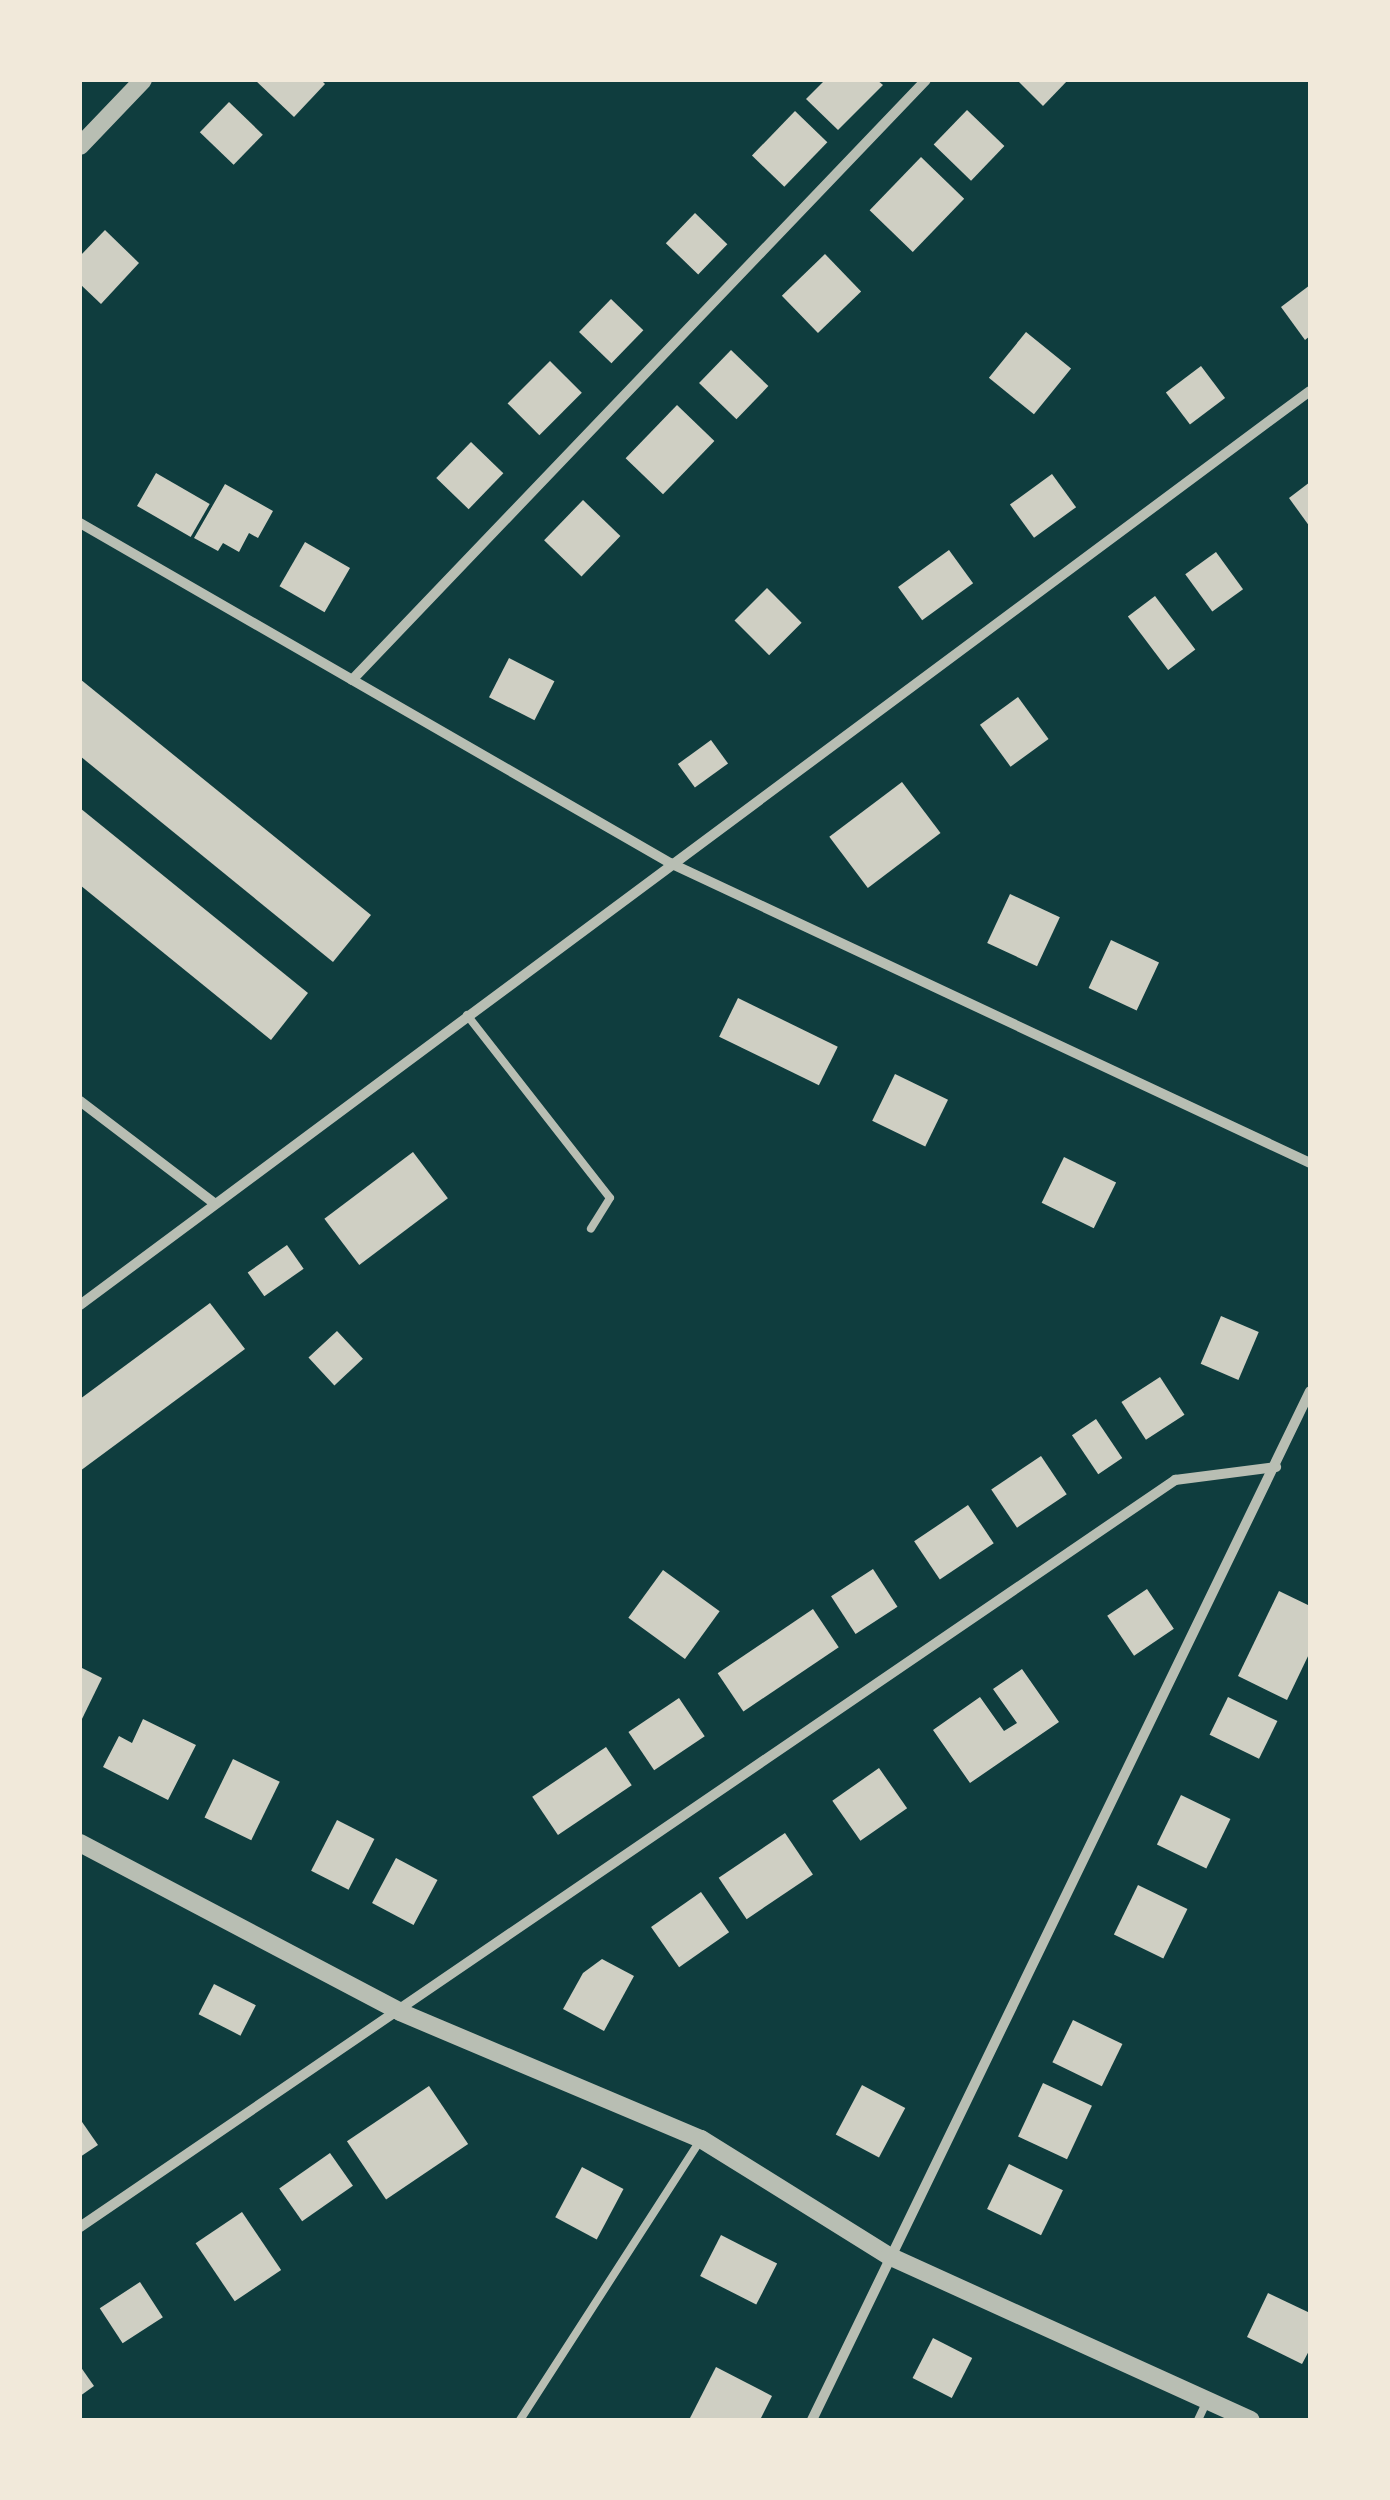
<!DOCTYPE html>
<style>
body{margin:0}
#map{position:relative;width:1390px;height:2500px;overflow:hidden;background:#0f3d3e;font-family:"PT Sans Narrow",sans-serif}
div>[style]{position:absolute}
.building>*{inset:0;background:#cfcfc3;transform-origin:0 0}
.service>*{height:8px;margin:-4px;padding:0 4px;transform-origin:4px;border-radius:4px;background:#b8beb3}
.minor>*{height:10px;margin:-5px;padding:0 5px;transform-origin:5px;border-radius:5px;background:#b8beb3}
.tertiary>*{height:18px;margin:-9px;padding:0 9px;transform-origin:9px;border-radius:9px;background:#b8beb3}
span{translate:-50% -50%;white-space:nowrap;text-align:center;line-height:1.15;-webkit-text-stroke:10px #f1e9da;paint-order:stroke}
.frame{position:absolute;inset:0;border:82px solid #f1e9da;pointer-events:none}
</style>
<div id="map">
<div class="building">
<i style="clip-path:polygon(255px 80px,321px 80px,325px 84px,294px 117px)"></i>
<i style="clip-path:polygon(825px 80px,877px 80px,883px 85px,838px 130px,806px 99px)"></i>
<i style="clip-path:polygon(1017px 80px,1068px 80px,1043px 106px)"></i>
<i style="left:229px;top:102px;width:47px;height:42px;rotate:44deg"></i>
<i style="left:967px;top:110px;width:52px;height:48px;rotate:44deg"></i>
<i style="left:795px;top:111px;width:45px;height:62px;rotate:44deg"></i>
<i style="left:921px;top:157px;width:60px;height:74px;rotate:44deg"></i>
<i style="left:695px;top:213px;width:45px;height:42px;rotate:44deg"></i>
<i style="clip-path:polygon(105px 230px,139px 263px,101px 304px,80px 284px,80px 256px)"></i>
<i style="left:825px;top:254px;width:52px;height:60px;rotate:46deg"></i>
<i style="clip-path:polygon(1310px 285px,1310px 336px,1305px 340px,1281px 307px)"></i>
<i style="left:611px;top:299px;width:45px;height:46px;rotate:44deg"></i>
<i style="left:1026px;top:332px;width:58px;height:59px;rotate:39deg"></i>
<i style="left:731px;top:350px;width:52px;height:46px;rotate:44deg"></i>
<i style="left:550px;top:361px;width:45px;height:60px;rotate:45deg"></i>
<i style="left:1201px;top:366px;width:40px;height:44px;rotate:53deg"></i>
<i style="left:677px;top:405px;width:52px;height:74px;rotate:44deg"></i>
<i style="left:471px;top:442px;width:45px;height:50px;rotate:44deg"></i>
<i style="left:156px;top:473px;width:62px;height:38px;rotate:30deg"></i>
<i style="left:1052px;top:474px;width:41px;height:52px;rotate:54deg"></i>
<i style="clip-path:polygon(1310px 482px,1310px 527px,1289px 498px)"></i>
<i style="clip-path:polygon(225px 484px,273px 511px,258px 538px,249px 533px,239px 552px,223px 543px,218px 551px,194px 538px)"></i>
<i style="left:583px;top:500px;width:52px;height:56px;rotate:44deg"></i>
<i style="left:305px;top:542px;width:52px;height:51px;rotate:30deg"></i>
<i style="left:949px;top:550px;width:41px;height:63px;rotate:54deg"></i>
<i style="left:1216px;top:552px;width:46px;height:38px;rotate:54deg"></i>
<i style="left:767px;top:588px;width:49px;height:46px;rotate:45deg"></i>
<i style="left:1155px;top:596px;width:67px;height:34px;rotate:53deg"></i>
<i style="left:509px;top:658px;width:51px;height:44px;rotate:27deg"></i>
<i style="clip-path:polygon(80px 679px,371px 915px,333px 962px,80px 756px)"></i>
<i style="left:1018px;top:697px;width:52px;height:47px;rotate:54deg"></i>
<i style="left:711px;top:740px;width:29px;height:41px;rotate:54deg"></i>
<i style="left:902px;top:782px;width:64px;height:91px;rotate:53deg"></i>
<i style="clip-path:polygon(80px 808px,308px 993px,271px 1040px,80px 885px)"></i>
<i style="left:1010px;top:894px;width:55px;height:54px;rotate:25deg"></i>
<i style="left:1111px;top:940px;width:53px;height:53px;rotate:25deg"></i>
<i style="left:738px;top:998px;width:111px;height:43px;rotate:26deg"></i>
<i style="left:895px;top:1074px;width:59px;height:52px;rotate:26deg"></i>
<i style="left:413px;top:1152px;width:58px;height:111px;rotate:53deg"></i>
<i style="left:1064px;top:1157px;width:58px;height:51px;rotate:26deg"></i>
<i style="left:287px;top:1245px;width:29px;height:48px;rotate:55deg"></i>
<i style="clip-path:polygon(210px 1303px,245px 1349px,80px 1471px,80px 1399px)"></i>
<i style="left:1221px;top:1316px;width:41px;height:52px;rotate:23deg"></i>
<i style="left:337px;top:1331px;width:38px;height:39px;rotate:47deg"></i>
<i style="left:1160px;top:1377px;width:45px;height:46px;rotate:57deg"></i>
<i style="left:1096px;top:1419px;width:47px;height:29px;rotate:56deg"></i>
<i style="left:1041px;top:1456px;width:46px;height:60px;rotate:56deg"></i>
<i style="left:968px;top:1505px;width:46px;height:65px;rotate:56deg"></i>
<i style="left:873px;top:1569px;width:45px;height:50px;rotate:57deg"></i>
<i style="left:663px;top:1570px;width:70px;height:59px;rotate:36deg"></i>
<i style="left:1147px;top:1589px;width:48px;height:48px;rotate:56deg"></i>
<i style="clip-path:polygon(1279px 1591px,1310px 1606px,1310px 1652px,1287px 1700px,1238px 1676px)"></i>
<i style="left:813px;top:1609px;width:46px;height:115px;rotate:56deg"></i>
<i style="clip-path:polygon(80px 1667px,102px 1678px,80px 1723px)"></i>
<i style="clip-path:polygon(1022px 1669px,1059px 1722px,970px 1783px,933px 1730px,980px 1697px,1004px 1731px,1017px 1723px,993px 1689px)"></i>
<i style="left:1228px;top:1697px;width:55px;height:42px;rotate:26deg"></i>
<i style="left:679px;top:1698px;width:46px;height:61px;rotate:56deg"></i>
<i style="clip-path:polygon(143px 1719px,196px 1745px,168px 1800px,103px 1767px,119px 1736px,132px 1743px)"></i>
<i style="left:606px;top:1747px;width:46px;height:89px;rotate:56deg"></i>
<i style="left:233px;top:1759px;width:52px;height:65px;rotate:26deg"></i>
<i style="left:879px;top:1768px;width:49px;height:57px;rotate:55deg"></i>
<i style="left:1181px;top:1795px;width:55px;height:55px;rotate:26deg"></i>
<i style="left:337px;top:1820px;width:42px;height:57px;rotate:27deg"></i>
<i style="left:785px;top:1833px;width:50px;height:80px;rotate:56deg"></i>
<i style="left:396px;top:1858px;width:47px;height:51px;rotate:28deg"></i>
<i style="left:1138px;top:1885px;width:55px;height:55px;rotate:26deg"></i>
<i style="left:701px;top:1892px;width:49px;height:61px;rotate:55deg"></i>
<i style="clip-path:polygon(602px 1959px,634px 1976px,604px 2031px,563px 2009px,583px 1973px)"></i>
<i style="left:214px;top:1984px;width:47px;height:34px;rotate:27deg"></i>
<i style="left:1073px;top:2020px;width:55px;height:47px;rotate:26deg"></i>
<i style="left:1043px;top:2083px;width:54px;height:59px;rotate:25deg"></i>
<i style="left:862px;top:2085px;width:49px;height:56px;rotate:28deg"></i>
<i style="left:429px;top:2086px;width:70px;height:99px;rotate:56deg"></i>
<i style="clip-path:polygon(80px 2119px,98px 2145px,80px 2157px)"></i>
<i style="left:330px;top:2153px;width:40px;height:62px;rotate:55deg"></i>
<i style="left:1009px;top:2164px;width:60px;height:50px;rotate:26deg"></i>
<i style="left:582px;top:2167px;width:47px;height:57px;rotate:28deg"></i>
<i style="left:242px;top:2212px;width:70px;height:56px;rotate:56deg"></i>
<i style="left:721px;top:2235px;width:63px;height:46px;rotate:27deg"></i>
<i style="left:140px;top:2282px;width:42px;height:48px;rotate:57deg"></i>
<i style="clip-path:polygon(1268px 2293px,1310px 2313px,1310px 2349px,1302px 2364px,1247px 2337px)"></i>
<i style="left:933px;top:2338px;width:44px;height:45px;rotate:27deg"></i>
<i style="clip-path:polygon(80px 2366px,94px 2386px,80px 2396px)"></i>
<i style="clip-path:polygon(716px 2367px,772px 2396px,760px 2420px,689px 2420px)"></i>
</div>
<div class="service">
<i style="left:467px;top:1015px;width:232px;rotate:52deg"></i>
<i style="left:610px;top:1198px;width:36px;rotate:122deg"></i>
<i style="left:520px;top:2420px;width:334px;rotate:-57.2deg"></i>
<i style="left:1198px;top:2420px;width:21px;rotate:-65deg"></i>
</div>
<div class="minor">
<i style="left:80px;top:523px;width:681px;rotate:29.95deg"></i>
<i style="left:670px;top:863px;width:707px;rotate:25.11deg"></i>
<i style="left:352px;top:680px;width:830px;rotate:-46.27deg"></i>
<i style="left:80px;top:1101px;width:168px;rotate:37.3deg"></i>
<i style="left:80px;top:1305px;width:1532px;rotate:-36.62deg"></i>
<i style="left:80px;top:2227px;width:1326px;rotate:-34.3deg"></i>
<i style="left:1175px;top:1480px;width:102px;rotate:-7.3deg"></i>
<i style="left:812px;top:2420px;width:1143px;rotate:-64.17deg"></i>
</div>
<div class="tertiary">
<i style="left:80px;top:146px;width:91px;rotate:-46.3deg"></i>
<i style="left:80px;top:1843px;width:362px;rotate:27.8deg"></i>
<i style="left:400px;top:2012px;width:327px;rotate:22.9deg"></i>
<i style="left:701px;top:2139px;width:221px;rotate:31.9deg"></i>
<i style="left:889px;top:2256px;width:397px;rotate:24.4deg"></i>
</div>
<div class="frame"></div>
</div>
